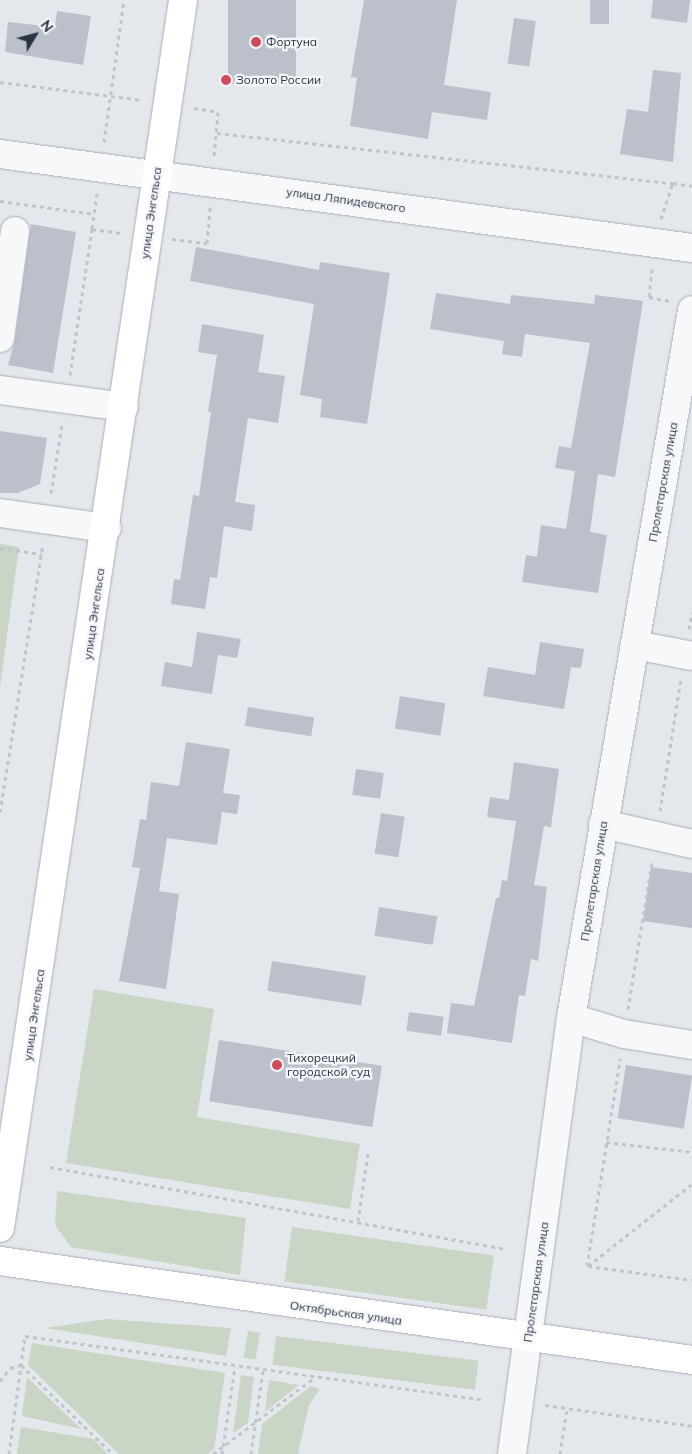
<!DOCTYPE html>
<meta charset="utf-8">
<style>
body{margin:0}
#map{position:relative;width:692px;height:1454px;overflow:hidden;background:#e4e7ec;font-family:Mulish,sans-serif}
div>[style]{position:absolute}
.green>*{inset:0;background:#c9d6c5;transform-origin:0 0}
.building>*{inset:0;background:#bbc0ca;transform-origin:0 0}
.path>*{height:3px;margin-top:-1.5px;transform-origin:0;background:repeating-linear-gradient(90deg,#c2c5cb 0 4px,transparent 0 8px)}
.roads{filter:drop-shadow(0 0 1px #a9aeb7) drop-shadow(0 0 1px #a9aeb7)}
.minor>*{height:28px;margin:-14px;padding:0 14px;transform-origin:14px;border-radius:14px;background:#f7f8fa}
.major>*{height:28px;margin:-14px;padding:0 14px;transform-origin:14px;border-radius:14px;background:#fff}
.dots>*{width:14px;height:14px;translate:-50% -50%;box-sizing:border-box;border:2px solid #f4f6f9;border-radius:50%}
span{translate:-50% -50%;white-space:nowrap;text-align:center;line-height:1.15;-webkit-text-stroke:4.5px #f4f6f9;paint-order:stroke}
.poi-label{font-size:12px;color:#2b3445}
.left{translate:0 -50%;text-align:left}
.street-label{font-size:12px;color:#2b3445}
.north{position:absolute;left:10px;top:10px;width:50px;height:50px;-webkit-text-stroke:4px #f4f6f9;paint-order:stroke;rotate:53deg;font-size:14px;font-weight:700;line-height:20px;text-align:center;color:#2b3445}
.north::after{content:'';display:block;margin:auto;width:18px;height:22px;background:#2b3445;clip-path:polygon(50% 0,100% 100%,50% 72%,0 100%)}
</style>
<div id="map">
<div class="green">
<i style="clip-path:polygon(0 544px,19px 547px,0 687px)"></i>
<i style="clip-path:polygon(94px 989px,214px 1009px,197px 1117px,360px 1144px,350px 1209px,66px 1163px)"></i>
<i style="clip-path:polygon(57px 1191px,246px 1218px,240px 1275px,71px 1247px,55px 1225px)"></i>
<i style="left:292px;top:1227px;width:204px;height:55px;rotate:8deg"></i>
<i style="clip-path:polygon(106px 1319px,231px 1328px,226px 1356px,45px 1328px)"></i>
<i style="left:248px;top:1331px;width:12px;height:27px;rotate:9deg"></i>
<i style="left:276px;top:1336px;width:204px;height:29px;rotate:7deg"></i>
<i style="clip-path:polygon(32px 1343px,225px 1373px,214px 1449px,208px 1454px,119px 1454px,28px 1365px)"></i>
<i style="clip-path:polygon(241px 1375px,254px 1377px,248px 1423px,233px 1433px)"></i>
<i style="clip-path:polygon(27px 1377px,81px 1429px,22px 1416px)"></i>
<i style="clip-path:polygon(269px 1380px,299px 1385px,265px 1412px)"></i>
<i style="clip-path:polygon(311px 1386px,320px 1389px,309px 1405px,298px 1454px,258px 1454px,262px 1424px)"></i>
<i style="clip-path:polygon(21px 1427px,93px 1439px,108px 1454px,17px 1454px)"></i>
</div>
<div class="building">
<i style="left:228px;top:0;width:68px;height:84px"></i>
<i style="clip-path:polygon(364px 0,457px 0,444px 85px,491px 92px,487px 120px,432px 112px,428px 139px,350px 126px,357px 78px,351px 77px)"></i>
<i style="left:590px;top:0;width:19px;height:24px"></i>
<i style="clip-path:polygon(653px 0,690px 0,687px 23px,651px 18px)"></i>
<i style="clip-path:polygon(57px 11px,91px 16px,83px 65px,5px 52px,8px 22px,55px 27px)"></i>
<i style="left:514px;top:18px;width:22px;height:46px;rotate:8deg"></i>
<i style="clip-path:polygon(653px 70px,681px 73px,673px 162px,620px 154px,627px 109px,648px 112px)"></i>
<i style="clip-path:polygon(31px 224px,76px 232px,53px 373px,8px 365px,15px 340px)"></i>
<i style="clip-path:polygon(196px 247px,319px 270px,320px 262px,390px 273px,367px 424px,320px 417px,322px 399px,300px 395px,314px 304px,190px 281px)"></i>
<i style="clip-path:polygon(436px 293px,510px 304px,511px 295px,594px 304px,595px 295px,643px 301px,615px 477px,598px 474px,590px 532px,607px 535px,598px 593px,522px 582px,526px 555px,537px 557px,541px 525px,566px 529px,575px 471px,555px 468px,559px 446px,571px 448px,590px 343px,525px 334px,522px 357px,502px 354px,504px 341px,430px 329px)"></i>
<i style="clip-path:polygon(202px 324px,264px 335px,258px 372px,285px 376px,278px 423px,248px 418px,235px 502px,255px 505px,252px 531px,224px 526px,217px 578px,210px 577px,205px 609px,171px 604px,174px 579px,180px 580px,193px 495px,199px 496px,211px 412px,208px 412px,217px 355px,198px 352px)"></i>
<i style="clip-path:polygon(0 431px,47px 438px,40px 484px,18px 493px,0 493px)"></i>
<i style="clip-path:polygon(197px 632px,241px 639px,237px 658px,218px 655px,212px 694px,161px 686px,165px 662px,192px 667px)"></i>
<i style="clip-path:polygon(540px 642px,584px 649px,581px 668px,571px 667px,564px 709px,483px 696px,488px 667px,535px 675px)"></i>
<i style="left:400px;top:696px;width:46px;height:33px;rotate:9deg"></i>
<i style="left:248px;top:707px;width:67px;height:19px;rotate:9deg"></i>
<i style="clip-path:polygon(186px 742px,230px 749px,223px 793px,240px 795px,237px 814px,222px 812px,217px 845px,167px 838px,159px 891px,179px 894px,166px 989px,119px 981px,140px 868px,132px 867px,140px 819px,146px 820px,151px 782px,179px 786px)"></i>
<i style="clip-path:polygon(514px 762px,559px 769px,551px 827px,544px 826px,534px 885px,547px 887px,538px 961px,531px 959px,525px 996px,519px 995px,512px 1043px,447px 1033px,451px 1003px,474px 1006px,496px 898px,499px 898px,502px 880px,507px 881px,516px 821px,487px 817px,490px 797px,509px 800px)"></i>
<i style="left:356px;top:769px;width:28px;height:26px;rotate:8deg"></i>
<i style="left:381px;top:813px;width:24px;height:41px;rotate:9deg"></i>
<i style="clip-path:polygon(651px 867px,692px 873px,692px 928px,643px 921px)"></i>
<i style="left:379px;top:907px;width:59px;height:29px;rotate:9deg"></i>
<i style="left:272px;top:961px;width:95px;height:30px;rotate:9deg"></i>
<i style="left:409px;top:1012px;width:35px;height:19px;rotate:8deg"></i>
<i style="left:219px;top:1040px;width:165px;height:62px;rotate:9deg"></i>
<i style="left:626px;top:1065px;width:67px;height:54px;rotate:9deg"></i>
</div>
<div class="path">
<i style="left:0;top:82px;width:144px;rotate:7.2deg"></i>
<i style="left:194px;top:108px;width:24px;rotate:9deg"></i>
<i style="left:218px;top:112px;width:44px;rotate:95.2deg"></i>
<i style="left:217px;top:133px;width:459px;rotate:6.3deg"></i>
<i style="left:104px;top:142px;width:143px;rotate:-82deg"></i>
<i style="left:97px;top:193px;width:36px;rotate:98deg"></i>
<i style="left:92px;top:229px;width:29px;rotate:8deg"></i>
<i style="left:0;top:201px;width:96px;rotate:7.8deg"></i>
<i style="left:661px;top:219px;width:38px;rotate:-72deg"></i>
<i style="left:673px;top:183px;width:19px;rotate:9deg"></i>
<i style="left:172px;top:239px;width:35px;rotate:7deg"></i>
<i style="left:207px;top:243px;width:36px;rotate:-85deg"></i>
<i style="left:652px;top:269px;width:28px;rotate:96deg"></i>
<i style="left:649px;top:297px;width:21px;rotate:11deg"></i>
<i style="left:70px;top:375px;width:148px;rotate:-81.4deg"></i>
<i style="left:51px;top:493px;width:69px;rotate:-80.8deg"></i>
<i style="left:0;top:548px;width:42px;rotate:8.1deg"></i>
<i style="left:689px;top:629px;width:17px;rotate:-80deg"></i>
<i style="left:660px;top:811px;width:134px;rotate:-81deg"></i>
<i style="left:0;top:812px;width:271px;rotate:-80.9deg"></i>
<i style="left:628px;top:1009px;width:149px;rotate:-80.7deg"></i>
<i style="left:606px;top:1142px;width:87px;rotate:6.6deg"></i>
<i style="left:50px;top:1167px;width:462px;rotate:10.2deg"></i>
<i style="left:358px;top:1221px;width:69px;rotate:-81.6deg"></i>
<i style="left:587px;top:1266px;width:210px;rotate:-80.9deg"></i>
<i style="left:588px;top:1266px;width:132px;rotate:-38.3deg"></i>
<i style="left:588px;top:1266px;width:105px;rotate:7.7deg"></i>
<i style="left:0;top:1381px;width:16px;rotate:-52deg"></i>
<i style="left:10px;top:1368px;width:11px;rotate:-15deg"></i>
<i style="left:21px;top:1365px;width:128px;rotate:44.1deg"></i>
<i style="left:545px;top:1405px;width:148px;rotate:8.1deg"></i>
<i style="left:9px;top:1454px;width:119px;rotate:-82.3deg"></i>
<i style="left:25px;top:1336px;width:463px;rotate:7.9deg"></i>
<i style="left:213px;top:1454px;width:126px;rotate:-37deg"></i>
<i style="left:222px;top:1454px;width:88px;rotate:-81.5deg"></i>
<i style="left:251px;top:1454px;width:84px;rotate:-81.8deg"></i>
<i style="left:560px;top:1454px;width:47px;rotate:-81.3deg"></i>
</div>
<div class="roads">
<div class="minor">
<i style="left:0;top:154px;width:698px;rotate:7.74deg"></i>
<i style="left:0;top:338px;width:108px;rotate:-82deg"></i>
<i style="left:0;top:390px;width:125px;rotate:7.8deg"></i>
<i style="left:0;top:513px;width:108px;rotate:8deg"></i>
<i style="left:635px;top:645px;width:58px;rotate:10.9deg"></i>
<i style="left:603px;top:824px;width:91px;rotate:12.7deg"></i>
<i style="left:571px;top:1018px;width:55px;rotate:16.8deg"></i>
<i style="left:624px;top:1034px;width:69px;rotate:9.2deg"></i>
<i style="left:512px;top:1454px;width:440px;rotate:-82.3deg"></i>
<i style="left:571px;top:1018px;width:718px;rotate:-80.3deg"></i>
</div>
<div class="major">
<i style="left:0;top:1228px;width:1242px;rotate:-81.52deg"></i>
<i style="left:0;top:1261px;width:699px;rotate:8.14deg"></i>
</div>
</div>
<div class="dots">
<i style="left:256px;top:42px;background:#d1495b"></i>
<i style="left:226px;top:80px;background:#d1495b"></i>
<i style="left:277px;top:1065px;background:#d1495b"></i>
</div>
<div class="poi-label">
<span class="left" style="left:266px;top:42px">Фортуна</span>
<span class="left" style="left:236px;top:80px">Золото России</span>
<span class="left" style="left:287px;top:1065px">Тихорецкий<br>городской суд</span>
</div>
<div class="street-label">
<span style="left:346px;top:200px;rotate:8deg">улица Ляпидевского</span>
<span style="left:151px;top:213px;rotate:-82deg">улица Энгельса</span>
<span style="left:663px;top:482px;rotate:-80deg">Пролетарская улица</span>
<span style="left:94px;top:614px;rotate:-82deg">улица Энгельса</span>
<span style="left:594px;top:881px;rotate:-81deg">Пролетарская улица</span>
<span style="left:34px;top:1015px;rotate:-82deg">улица Энгельса</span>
<span style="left:536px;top:1282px;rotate:-82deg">Пролетарская улица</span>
<span style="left:346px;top:1313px;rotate:8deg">Октябрьская улица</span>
</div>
<div class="north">N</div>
</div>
